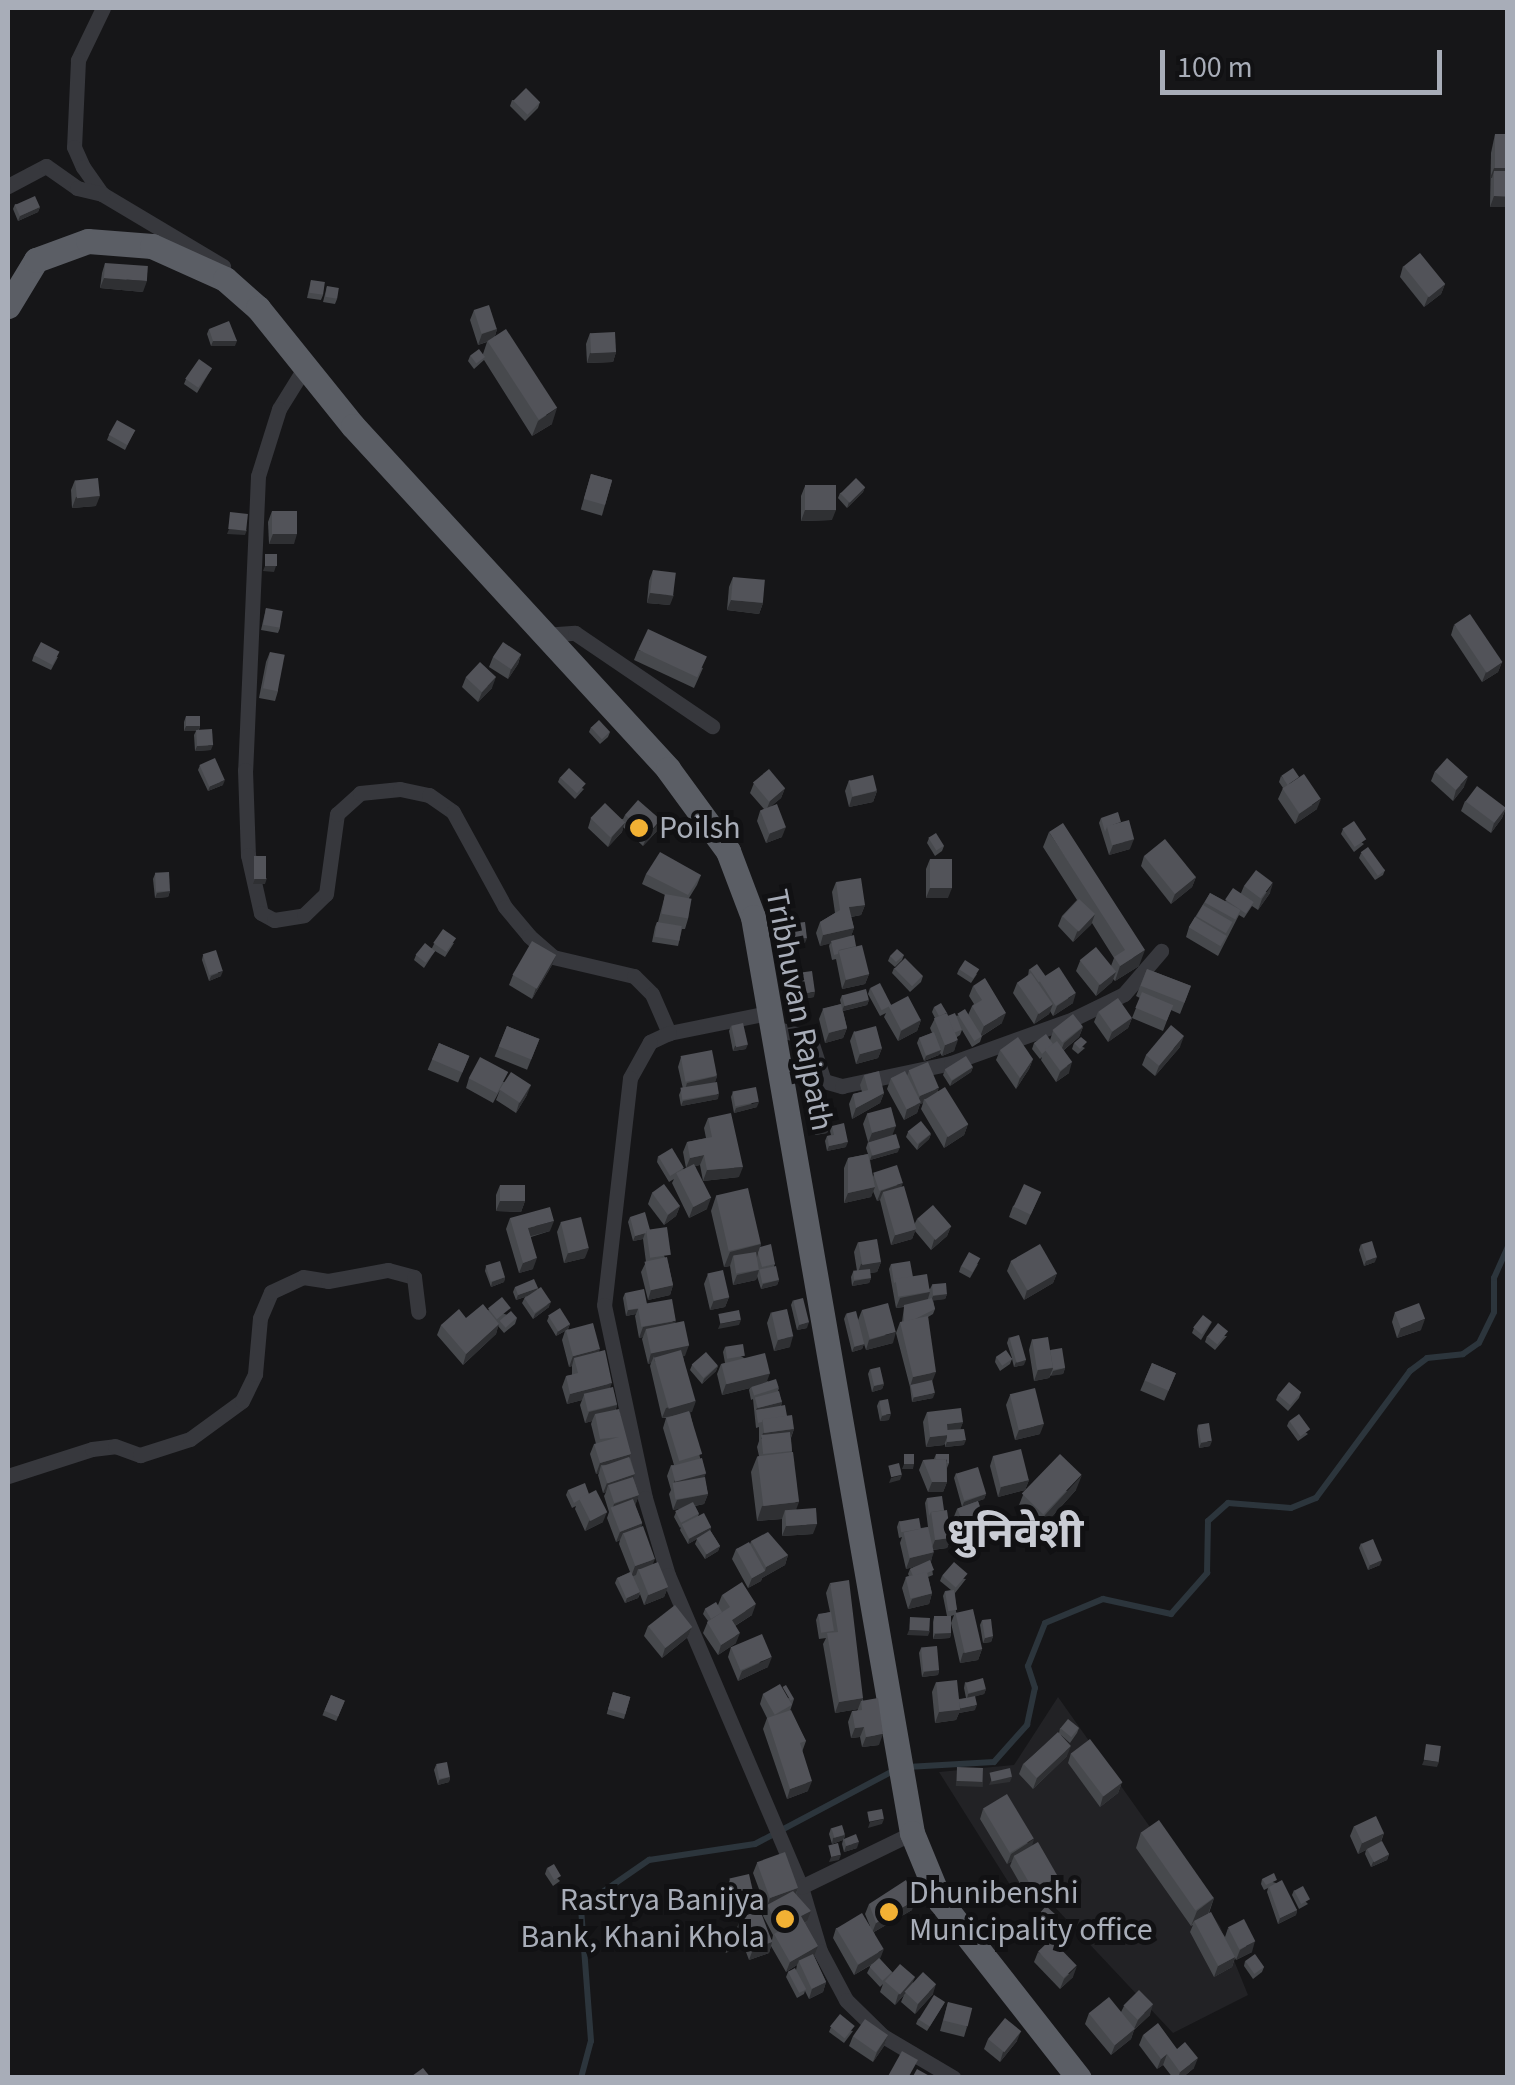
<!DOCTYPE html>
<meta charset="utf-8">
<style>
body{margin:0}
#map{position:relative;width:1515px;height:2085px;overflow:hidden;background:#161618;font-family:"Source Sans 3","Noto Sans Devanagari",sans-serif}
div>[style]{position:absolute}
.built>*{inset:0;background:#222225}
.stream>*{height:6px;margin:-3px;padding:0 3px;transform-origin:3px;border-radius:3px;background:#2c353c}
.minor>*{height:15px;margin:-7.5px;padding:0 7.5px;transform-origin:7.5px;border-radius:7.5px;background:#37383d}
.trunk>*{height:25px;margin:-12.5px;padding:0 12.5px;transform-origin:12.5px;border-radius:12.5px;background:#5b5e65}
.wall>*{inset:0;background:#47494d;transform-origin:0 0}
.shaded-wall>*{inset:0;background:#2f3033;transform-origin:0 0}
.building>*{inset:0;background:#525359;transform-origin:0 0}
.dots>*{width:28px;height:28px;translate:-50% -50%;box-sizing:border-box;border:5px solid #111113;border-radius:50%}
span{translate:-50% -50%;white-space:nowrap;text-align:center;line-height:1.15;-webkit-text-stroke:10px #111113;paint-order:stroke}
.poi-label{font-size:32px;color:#a8adb8}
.left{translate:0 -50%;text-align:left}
.right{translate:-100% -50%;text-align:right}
.street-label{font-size:32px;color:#a8adb8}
.district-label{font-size:42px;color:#c9ccd4;font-weight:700}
.frame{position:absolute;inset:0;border:10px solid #a8adb8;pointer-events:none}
.scale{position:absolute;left:1160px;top:50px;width:282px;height:45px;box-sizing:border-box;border:5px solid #a8adb8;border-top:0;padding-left:12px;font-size:30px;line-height:35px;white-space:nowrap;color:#a8adb8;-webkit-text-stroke:8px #111113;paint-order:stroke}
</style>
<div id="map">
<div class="built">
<i style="clip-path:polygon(1058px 1697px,1220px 1926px,1248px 1995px,1173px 2033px,1050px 1902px,1024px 1907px,939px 1772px,1014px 1765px)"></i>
</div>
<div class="stream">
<i style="left:907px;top:1767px;width:87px;rotate:-3.3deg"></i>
<i style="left:994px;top:1762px;width:50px;rotate:-48.3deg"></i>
<i style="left:1027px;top:1725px;width:38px;rotate:-78deg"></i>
<i style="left:1035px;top:1688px;width:23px;rotate:-108deg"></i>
<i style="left:1028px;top:1666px;width:46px;rotate:-68.4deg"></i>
<i style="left:1045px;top:1623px;width:63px;rotate:-22.5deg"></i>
<i style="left:1103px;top:1599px;width:70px;rotate:12.4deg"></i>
<i style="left:1171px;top:1614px;width:55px;rotate:-48.7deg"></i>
<i style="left:1207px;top:1573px;width:52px;rotate:-88.9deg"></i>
<i style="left:1208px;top:1521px;width:27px;rotate:-42deg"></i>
<i style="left:1228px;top:1503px;width:63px;rotate:4.5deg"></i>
<i style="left:1291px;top:1508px;width:27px;rotate:-22deg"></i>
<i style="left:1316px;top:1498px;width:158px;rotate:-53.5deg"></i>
<i style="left:1410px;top:1371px;width:21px;rotate:-37deg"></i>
<i style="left:1427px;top:1358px;width:36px;rotate:-6deg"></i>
<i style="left:1463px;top:1354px;width:19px;rotate:-35deg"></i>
<i style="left:1479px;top:1343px;width:34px;rotate:-64deg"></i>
<i style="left:1494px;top:1312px;width:34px;rotate:-90deg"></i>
<i style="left:1494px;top:1278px;width:34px;rotate:-66deg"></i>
<i style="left:581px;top:2078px;width:38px;rotate:-75deg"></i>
<i style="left:591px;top:2041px;width:134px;rotate:-94.3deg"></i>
<i style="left:581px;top:1907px;width:83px;rotate:-34.7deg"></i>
<i style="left:649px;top:1860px;width:107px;rotate:-8.6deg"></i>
<i style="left:755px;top:1844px;width:158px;rotate:-27.9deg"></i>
</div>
<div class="minor">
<i style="left:103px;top:8px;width:58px;rotate:115.7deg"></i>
<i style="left:78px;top:60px;width:87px;rotate:92.6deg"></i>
<i style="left:74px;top:147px;width:22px;rotate:66deg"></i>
<i style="left:83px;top:167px;width:33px;rotate:55deg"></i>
<i style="left:102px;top:194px;width:141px;rotate:30.8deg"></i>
<i style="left:8px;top:186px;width:43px;rotate:-27.8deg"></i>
<i style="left:46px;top:166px;width:38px;rotate:35deg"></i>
<i style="left:77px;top:188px;width:26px;rotate:13deg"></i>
<i style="left:305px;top:367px;width:49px;rotate:121.8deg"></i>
<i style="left:279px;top:409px;width:70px;rotate:107.4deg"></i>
<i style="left:258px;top:476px;width:294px;rotate:92.5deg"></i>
<i style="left:245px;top:770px;width:85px;rotate:88deg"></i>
<i style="left:248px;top:855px;width:59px;rotate:77.4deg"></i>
<i style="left:261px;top:913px;width:15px;rotate:28deg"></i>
<i style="left:274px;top:920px;width:30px;rotate:-9deg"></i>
<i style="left:304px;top:915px;width:30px;rotate:-44deg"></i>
<i style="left:326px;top:894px;width:81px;rotate:-82.2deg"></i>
<i style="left:337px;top:814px;width:31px;rotate:-42deg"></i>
<i style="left:360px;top:793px;width:40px;rotate:-5.7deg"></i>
<i style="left:400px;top:789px;width:30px;rotate:12deg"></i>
<i style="left:429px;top:795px;width:29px;rotate:35deg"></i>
<i style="left:453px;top:812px;width:108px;rotate:61.3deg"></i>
<i style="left:505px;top:907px;width:38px;rotate:50deg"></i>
<i style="left:529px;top:936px;width:32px;rotate:41deg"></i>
<i style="left:553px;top:957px;width:83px;rotate:13.2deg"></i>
<i style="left:634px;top:976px;width:25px;rotate:45deg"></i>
<i style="left:652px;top:994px;width:43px;rotate:66.4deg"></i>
<i style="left:669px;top:1033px;width:101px;rotate:-11.4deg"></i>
<i style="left:543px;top:635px;width:32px;rotate:-4deg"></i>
<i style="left:575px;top:633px;width:166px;rotate:34.2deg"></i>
<i style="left:771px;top:1027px;width:41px;rotate:15.8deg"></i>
<i style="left:810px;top:1038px;width:45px;rotate:72deg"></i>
<i style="left:824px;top:1081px;width:19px;rotate:16deg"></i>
<i style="left:842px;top:1086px;width:111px;rotate:-11.9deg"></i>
<i style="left:951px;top:1063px;width:130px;rotate:-19.8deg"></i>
<i style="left:1073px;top:1019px;width:57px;rotate:-26.1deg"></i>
<i style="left:1124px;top:994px;width:57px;rotate:-49.3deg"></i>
<i style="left:669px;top:1033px;width:21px;rotate:155deg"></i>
<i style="left:650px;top:1042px;width:41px;rotate:119.1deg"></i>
<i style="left:630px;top:1078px;width:228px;rotate:96.5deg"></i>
<i style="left:604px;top:1305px;width:197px;rotate:78deg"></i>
<i style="left:645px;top:1498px;width:80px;rotate:73.4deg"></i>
<i style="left:668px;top:1575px;width:339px;rotate:66.9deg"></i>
<i style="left:801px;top:1887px;width:67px;rotate:73.5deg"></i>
<i style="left:820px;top:1951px;width:55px;rotate:62deg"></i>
<i style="left:846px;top:2000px;width:52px;rotate:44.2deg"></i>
<i style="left:883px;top:2036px;width:82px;rotate:30.6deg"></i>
<i style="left:8px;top:1476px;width:88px;rotate:-17.8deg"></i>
<i style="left:92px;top:1449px;width:23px;rotate:-7deg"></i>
<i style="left:115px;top:1446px;width:27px;rotate:20deg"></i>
<i style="left:140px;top:1455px;width:52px;rotate:-17.7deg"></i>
<i style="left:190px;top:1439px;width:64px;rotate:-36.2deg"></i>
<i style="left:242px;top:1401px;width:30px;rotate:-64deg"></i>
<i style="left:255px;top:1374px;width:56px;rotate:-84.9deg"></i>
<i style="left:260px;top:1318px;width:28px;rotate:-67deg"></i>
<i style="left:271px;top:1292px;width:35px;rotate:-25deg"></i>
<i style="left:303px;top:1277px;width:25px;rotate:9deg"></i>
<i style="left:328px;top:1281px;width:61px;rotate:-10.4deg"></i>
<i style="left:388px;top:1270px;width:27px;rotate:15deg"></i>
<i style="left:414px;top:1277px;width:35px;rotate:83deg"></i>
<i style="left:801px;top:1887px;width:123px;rotate:-25.9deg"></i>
</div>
<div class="trunk">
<i style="left:8px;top:306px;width:54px;rotate:-58.7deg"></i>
<i style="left:36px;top:260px;width:55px;rotate:-20.1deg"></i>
<i style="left:88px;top:241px;width:64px;rotate:4.5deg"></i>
<i style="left:152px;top:246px;width:80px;rotate:24.3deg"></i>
<i style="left:225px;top:279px;width:44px;rotate:41.3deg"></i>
<i style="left:258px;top:308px;width:151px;rotate:51.2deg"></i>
<i style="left:353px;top:426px;width:466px;rotate:47.4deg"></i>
<i style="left:668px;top:769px;width:102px;rotate:53.8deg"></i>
<i style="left:728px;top:851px;width:71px;rotate:69.3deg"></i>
<i style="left:753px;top:917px;width:930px;rotate:80.15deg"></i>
<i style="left:912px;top:1833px;width:74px;rotate:67.6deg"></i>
<i style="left:940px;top:1901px;width:225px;rotate:51.9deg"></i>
</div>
<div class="wall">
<i style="clip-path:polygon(512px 100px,540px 102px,538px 108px,525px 121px,510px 106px)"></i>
<i style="clip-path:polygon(1495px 134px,1508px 134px,1508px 207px,1490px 207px,1491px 153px)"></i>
<i style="clip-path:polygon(15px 204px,40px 207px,38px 212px,18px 221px,13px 209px)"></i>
<i style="clip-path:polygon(105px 263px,143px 292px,100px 288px,102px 273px)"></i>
<i style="clip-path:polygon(1403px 266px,1445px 284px,1441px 294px,1424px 307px,1400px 277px)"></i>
<i style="clip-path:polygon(311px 280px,323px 295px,321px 300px,307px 298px)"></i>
<i style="clip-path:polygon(327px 286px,337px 299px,335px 304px,323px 302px)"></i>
<i style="clip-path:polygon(474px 310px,497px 329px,495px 336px,552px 424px,532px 436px,484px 360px,474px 369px,468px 361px,470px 356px,483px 354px,487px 342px,478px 345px,470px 320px)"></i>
<i style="clip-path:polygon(209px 329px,235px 346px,211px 346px,207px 334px)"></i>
<i style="clip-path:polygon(590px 333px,616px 352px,613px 362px,587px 363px,586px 344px)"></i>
<i style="clip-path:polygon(212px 368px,197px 393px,184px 384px,186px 379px)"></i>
<i style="clip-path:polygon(135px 430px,125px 450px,107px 440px,109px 435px)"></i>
<i style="left:591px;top:474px;width:22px;height:37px;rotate:16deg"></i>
<i style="clip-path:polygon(75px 480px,96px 506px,72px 508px,71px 490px)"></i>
<i style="clip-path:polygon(805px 486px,832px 520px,801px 521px,801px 496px)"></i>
<i style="clip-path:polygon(865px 487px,863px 492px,847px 508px,838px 498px,840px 493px)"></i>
<i style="clip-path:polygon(272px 511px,294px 544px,269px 544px,268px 522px)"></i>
<i style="clip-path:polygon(653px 570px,670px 605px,647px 603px,649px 581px)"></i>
<i style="clip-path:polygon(733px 577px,763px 603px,759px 614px,727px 610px,729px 587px)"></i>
<i style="clip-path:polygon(266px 608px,280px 628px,278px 633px,261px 630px)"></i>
<i style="clip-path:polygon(1454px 625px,1502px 662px,1498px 672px,1482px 682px,1451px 635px)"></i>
<i style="clip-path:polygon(638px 650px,703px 668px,694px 688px,634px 660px)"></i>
<i style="clip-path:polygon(270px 652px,278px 691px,275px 701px,259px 698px,266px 662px)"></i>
<i style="clip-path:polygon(521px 654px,518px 664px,508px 679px,489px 667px,493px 657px)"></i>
<i style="clip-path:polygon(34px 655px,58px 657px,51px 670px,32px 661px)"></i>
<i style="clip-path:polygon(466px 677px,492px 688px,478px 702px,462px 687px)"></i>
<i style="clip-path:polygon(186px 716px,200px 726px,199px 730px,211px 750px,195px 751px,194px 735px,196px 731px,184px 731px,184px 722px)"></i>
<i style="clip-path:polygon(591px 727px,610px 732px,608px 737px,600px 744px,589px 732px)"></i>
<i style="clip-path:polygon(200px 765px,223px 785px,208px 791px,198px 770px)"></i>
<i style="clip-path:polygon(1435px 771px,1464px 787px,1453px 801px,1431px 781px)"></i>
<i style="clip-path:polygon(1281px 776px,1317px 809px,1295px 824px,1278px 799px,1283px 788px,1279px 782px)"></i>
<i style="clip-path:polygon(560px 777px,584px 789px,575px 799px,558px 782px)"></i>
<i style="clip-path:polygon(849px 780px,877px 791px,873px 802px,849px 807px,845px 791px)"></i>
<i style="clip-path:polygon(754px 783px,785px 788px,781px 798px,771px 806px,782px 837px,766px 843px,757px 821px,760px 811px,764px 809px,750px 793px)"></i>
<i style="clip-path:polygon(1465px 801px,1506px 808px,1502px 818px,1491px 833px,1461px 811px)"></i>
<i style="clip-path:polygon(625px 815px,657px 831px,643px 846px,623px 827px,622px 832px,608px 847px,588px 828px,591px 818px,623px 819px)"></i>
<i style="clip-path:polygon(1101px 818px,1130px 849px,1109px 855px,1099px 823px)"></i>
<i style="clip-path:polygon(1343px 829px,1364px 844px,1354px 852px,1341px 834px)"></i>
<i style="clip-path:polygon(1049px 832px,1139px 966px,1115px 981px,1113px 979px,1112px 982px,1096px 996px,1076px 971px,1080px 961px,1111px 966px,1114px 958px,1092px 923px,1073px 942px,1058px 926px,1062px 916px,1077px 900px,1043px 847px)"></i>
<i style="clip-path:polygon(929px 838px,944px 846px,942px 851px,935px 856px,927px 843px)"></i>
<i style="clip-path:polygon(1361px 853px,1385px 870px,1383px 875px,1375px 880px,1359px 858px)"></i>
<i style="clip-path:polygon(1144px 856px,1196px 877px,1192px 887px,1171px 904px,1141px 866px)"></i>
<i style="clip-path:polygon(930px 859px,948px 898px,926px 898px,926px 869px)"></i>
<i style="clip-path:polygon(155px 874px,170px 891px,168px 897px,155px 898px,153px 879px)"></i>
<i style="clip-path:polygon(646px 874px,701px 875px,697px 885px,689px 898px,688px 919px,685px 929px,682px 929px,678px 946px,652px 942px,655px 927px,657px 922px,658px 922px,665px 895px,642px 884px)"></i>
<i style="clip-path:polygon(836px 882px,865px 905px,861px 915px,851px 917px,854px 928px,851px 936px,869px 974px,865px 984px,842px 989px,836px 959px,832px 960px,829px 946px,830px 943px,820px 946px,816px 933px,820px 922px,835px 913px,832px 892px)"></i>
<i style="clip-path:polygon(1244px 886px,1270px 893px,1258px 910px,1252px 906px,1244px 918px,1239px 915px,1218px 956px,1186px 937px,1189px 927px,1210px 893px,1225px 901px,1241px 893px)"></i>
<i style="clip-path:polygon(454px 943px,445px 957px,435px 951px,424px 968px,414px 960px,416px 955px,432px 948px,434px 944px)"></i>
<i style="clip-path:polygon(203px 955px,221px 976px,209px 981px,202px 960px)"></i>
<i style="clip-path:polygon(904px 955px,902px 960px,895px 967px,888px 961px,890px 956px)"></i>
<i style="clip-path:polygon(552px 965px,532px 999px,509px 985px,513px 975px)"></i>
<i style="clip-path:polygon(894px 968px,923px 976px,921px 982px,910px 992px,892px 973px)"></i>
<i style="clip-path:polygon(959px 969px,977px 974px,971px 983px,957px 974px)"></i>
<i style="clip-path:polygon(1029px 969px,1046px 977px,1073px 1003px,1053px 1016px,1050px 1011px,1049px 1014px,1034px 1024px,1013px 993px,1017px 983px,1028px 976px)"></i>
<i style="clip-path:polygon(1147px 969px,1191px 986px,1180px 1014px,1171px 1010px,1163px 1031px,1132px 1018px,1140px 998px,1136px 996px)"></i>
<i style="clip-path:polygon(794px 974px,814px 997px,796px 1000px,792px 979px)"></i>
<i style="clip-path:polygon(973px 986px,1002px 1023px,982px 1036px,980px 1042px,972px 1047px,962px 1030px,960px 1035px,957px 1037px,954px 1051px,942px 1056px,940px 1053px,939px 1055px,924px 1061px,917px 1043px,919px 1038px,932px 1033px,930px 1028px,935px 1018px,932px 1012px,934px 1007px,948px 1016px,968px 1015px,972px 1006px,974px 1004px,969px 996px)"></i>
<i style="clip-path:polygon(870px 988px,891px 1005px,921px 1020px,917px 1031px,898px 1041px,884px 1017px,886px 1013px,880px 1016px,868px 994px)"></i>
<i style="clip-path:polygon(842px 995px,869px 1000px,867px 1005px,843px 1011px,847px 1028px,843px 1038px,825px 1043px,819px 1019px,823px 1009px,841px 1004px,840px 1000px)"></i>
<i style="clip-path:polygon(1098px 1012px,1132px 1018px,1128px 1028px,1108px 1042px,1094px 1022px)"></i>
<i style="left:507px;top:1026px;width:35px;height:33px;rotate:22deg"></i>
<i style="clip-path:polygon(731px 1026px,746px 1049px,733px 1051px,729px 1031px)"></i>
<i style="clip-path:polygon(1083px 1027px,1079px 1037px,1064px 1050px,1069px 1073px,1056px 1082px,1041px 1060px,1042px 1057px,1040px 1059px,1032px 1049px,1034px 1043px,1050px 1040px,1053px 1031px)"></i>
<i style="clip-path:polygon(854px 1031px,882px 1048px,878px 1058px,856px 1064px,850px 1041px)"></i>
<i style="left:439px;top:1043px;width:33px;height:29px;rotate:23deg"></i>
<i style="clip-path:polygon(1074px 1043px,1085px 1048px,1078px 1054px,1072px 1049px)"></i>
<i style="clip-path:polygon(1180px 1047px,1155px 1076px,1142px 1065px,1146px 1055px)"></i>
<i style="clip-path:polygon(1000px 1050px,1033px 1059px,1029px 1069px,1016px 1089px,996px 1060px)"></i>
<i style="clip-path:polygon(681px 1057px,717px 1076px,715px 1082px,718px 1099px,681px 1106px,679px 1095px,681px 1090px,683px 1089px,678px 1067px)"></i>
<i style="clip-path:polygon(973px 1067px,971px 1072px,950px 1086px,943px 1075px,945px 1070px)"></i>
<i style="clip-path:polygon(909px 1071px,938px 1091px,968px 1124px,964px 1135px,944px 1148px,921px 1109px,923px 1103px,920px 1104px,917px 1113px,904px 1120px,887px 1089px,891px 1078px,907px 1076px)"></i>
<i style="clip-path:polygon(864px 1075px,884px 1093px,880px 1103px,852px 1119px,849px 1104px,853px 1094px,862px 1092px,860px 1085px)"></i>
<i style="clip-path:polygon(469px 1078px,504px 1082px,527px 1095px,516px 1113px,496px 1100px,500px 1090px,493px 1103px,466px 1088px)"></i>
<i style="clip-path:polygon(733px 1092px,757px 1107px,734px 1113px,731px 1097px)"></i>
<i style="clip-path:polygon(812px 1099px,829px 1128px,827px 1133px,815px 1135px,810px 1104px)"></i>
<i style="clip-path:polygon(867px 1114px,893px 1135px,898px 1152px,870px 1160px,873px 1177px,874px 1174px,901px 1187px,914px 1225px,917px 1219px,951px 1226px,947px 1236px,931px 1250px,915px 1231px,912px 1239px,891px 1245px,880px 1200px,877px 1201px,873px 1191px,871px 1197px,844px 1203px,844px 1168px,848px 1158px,868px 1154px,866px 1148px,868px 1142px,863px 1124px)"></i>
<i style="clip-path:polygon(708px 1118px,739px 1177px,703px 1181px,700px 1165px,695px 1166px,707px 1209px,689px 1218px,672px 1183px,674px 1179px,669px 1182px,657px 1162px,658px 1156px,684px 1169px,686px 1168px,683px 1152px,687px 1142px,706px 1138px,704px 1128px)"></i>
<i style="clip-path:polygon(832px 1126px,846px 1147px,827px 1151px,825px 1141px,827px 1136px,831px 1135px,830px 1131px)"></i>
<i style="clip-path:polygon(908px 1132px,931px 1134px,929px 1139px,917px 1150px,906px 1137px)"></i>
<i style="clip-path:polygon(500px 1185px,525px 1201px,521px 1212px,496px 1211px,496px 1195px)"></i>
<i style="clip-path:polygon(1041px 1192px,1026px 1225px,1009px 1217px,1013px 1206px)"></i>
<i style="clip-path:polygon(652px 1193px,680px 1206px,676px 1216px,664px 1225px,648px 1204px)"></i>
<i style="clip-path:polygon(716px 1196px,761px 1244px,760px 1247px,775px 1264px,774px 1266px,779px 1280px,777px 1285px,761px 1289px,757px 1276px,756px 1280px,733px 1285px,730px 1266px,724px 1267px,711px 1211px)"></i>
<i style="clip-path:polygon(630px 1217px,650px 1230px,668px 1263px,673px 1285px,670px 1295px,648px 1300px,641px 1272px,646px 1262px,643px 1239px,633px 1241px,628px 1222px)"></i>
<i style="clip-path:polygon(510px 1218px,550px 1231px,531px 1237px,533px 1269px,519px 1273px,506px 1229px)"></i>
<i style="clip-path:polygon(561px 1222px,585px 1258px,564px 1263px,557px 1232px)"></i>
<i style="clip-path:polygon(858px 1242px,881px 1262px,877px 1272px,870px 1273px,871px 1278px,869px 1283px,852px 1286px,851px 1277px,853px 1272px,857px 1271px,854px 1252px)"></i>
<i style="clip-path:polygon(1361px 1244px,1375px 1262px,1364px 1266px,1359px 1250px)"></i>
<i style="clip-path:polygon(1011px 1261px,1057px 1273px,1053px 1283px,1024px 1300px,1007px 1271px)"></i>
<i style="clip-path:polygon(891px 1264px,930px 1289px,932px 1285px,947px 1294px,945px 1299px,933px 1300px,935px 1309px,933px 1314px,928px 1317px,933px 1398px,912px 1402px,910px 1387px,896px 1333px,900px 1322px,902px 1322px,904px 1307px,896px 1308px,889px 1269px)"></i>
<i style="clip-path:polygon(978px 1264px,970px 1278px,959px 1272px,961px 1266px)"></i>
<i style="clip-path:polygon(486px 1266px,505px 1277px,504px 1282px,491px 1287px,485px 1271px)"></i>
<i style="clip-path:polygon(708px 1274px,729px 1297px,725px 1307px,710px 1310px,704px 1284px)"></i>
<i style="clip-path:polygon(515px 1287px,538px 1288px,549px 1307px,533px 1319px,522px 1303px,525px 1297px,516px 1300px,513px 1292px)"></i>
<i style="clip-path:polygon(625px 1293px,647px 1304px,675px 1323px,685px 1356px,683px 1356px,692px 1412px,690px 1412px,708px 1494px,704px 1504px,695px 1506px,699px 1514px,698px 1516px,711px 1527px,710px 1530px,720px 1546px,718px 1551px,705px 1559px,695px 1544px,697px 1539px,688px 1544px,680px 1530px,681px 1527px,680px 1528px,674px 1517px,676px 1512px,682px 1508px,673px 1510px,669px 1494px,671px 1490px,667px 1476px,671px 1465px,674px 1465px,663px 1428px,666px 1418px,662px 1418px,650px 1366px,651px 1363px,648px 1364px,642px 1339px,643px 1337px,639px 1338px,635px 1316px,636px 1314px,626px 1316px,623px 1298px)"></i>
<i style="clip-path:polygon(793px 1300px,807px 1328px,797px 1330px,791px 1305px)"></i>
<i style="clip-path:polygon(489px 1309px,517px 1318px,515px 1324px,504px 1333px,498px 1326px,496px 1334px,463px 1365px,437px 1335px,441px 1325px,466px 1318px,488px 1311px)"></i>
<i style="clip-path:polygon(862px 1310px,893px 1343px,866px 1350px,864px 1344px,862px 1349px,852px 1352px,844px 1319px,846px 1314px,858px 1320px)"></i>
<i style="clip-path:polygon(771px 1312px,790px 1347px,774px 1351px,767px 1323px)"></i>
<i style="clip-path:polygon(1395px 1312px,1421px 1330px,1397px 1338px,1392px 1322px)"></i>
<i style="clip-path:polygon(549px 1316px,570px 1324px,568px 1329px,599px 1352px,610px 1388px,617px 1405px,616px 1409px,631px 1454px,630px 1457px,635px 1474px,633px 1478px,639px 1495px,635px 1505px,642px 1523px,641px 1527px,653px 1564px,668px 1587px,664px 1597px,644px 1605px,640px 1594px,638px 1598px,625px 1603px,615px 1583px,617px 1578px,630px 1572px,619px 1544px,620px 1540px,616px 1542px,607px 1518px,609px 1512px,604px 1496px,606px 1492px,603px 1493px,598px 1475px,599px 1473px,596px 1474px,590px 1454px,594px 1444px,596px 1444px,591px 1424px,592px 1421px,585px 1423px,580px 1405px,582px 1400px,567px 1404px,562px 1387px,566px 1376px,572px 1375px,572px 1366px,569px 1367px,562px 1340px,565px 1331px,556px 1336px,547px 1321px)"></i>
<i style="clip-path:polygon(1212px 1322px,1201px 1340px,1192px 1333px,1194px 1328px)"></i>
<i style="clip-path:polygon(1207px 1336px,1227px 1336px,1215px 1350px,1205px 1342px)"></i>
<i style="clip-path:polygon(1009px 1337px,1024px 1365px,1014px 1367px,1012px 1359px,1010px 1364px,1000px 1371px,995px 1362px,996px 1357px,1012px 1358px,1007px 1343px)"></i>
<i style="clip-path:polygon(1032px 1339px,1050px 1350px,1065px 1368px,1063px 1374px,1051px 1375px,1049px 1378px,1034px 1381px,1029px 1350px)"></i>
<i style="clip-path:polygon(725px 1347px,744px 1358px,767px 1381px,779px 1388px,778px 1391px,782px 1402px,781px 1406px,794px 1429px,791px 1438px,796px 1509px,813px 1534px,782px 1536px,782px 1519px,757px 1521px,751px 1472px,757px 1457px,759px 1456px,757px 1447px,759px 1441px,759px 1427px,756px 1428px,753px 1399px,751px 1400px,749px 1390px,750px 1388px,722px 1395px,717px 1374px,721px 1364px,725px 1363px,723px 1352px)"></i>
<i style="left:1152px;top:1363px;width:26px;height:30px;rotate:23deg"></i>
<i style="clip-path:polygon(692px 1365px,718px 1366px,716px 1371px,702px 1384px,690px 1370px)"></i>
<i style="clip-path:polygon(870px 1369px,884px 1384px,882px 1389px,872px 1392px,868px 1374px)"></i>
<i style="clip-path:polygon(1301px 1392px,1299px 1398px,1288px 1411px,1276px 1400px,1278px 1395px)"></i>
<i style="clip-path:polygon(1010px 1395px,1040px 1434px,1015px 1440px,1006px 1405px)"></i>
<i style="clip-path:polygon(879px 1401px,889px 1420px,880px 1421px,877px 1406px)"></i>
<i style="clip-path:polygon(927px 1412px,963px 1422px,960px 1429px,964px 1445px,945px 1447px,945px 1443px,944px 1445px,926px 1447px,923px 1422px)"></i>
<i style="clip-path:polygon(1289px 1421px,1308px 1434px,1298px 1441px,1287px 1426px)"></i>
<i style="clip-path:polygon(1198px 1425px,1210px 1446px,1199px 1448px,1197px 1430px)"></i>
<i style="clip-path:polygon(936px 1454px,949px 1463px,947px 1468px,947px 1482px,943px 1492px,928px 1492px,919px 1470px,923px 1460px,934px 1459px)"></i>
<i style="clip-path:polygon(993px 1456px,1029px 1480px,1025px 1490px,998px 1497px,990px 1466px)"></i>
<i style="clip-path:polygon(956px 1473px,986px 1494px,984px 1499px,978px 1501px,984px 1538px,963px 1546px,953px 1519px,957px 1509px,962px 1507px,954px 1478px)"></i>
<i style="clip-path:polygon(568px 1490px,589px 1494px,603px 1522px,585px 1531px,575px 1509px,576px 1506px,572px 1508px,566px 1495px)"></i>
<i style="clip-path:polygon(1076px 1490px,1040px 1530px,1017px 1510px,1023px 1495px)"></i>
<i style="clip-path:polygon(927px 1498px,944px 1510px,951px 1538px,947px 1548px,933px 1550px,931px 1562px,933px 1575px,928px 1577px,932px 1593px,929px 1604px,908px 1609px,902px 1588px,906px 1577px,909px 1576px,908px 1574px,910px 1569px,916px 1566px,906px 1569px,900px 1543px,902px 1537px,899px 1538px,897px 1527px,899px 1521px,921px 1528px,928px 1527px,925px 1503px)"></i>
<i style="clip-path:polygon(751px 1541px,788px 1555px,785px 1565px,762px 1578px,761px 1581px,748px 1588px,732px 1559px,736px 1549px,750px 1544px)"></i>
<i style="clip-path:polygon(1361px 1543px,1380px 1565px,1368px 1570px,1359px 1548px)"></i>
<i style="clip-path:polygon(942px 1576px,966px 1579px,955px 1593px,956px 1612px,982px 1649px,978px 1660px,960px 1663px,951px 1623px,954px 1615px,951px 1616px,951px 1633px,950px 1638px,933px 1639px,933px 1622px,934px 1617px,947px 1616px,943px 1596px,945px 1591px,951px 1590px,940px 1581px)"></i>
<i style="clip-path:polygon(830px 1583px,863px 1700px,879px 1745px,862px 1747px,860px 1737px,851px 1738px,848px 1722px,852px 1711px,857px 1711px,858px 1709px,835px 1713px,823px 1644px,826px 1638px,819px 1639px,816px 1620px,818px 1615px,830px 1612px,826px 1593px)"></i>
<i style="clip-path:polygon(722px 1595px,752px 1615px,735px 1626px,736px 1643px,718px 1655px,703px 1633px,708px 1621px,703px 1614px,705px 1609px,718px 1605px)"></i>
<i style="clip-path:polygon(982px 1620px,993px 1636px,991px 1642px,983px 1643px,980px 1625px)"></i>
<i style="clip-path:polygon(648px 1626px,692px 1627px,688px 1637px,662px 1658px,644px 1636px)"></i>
<i style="clip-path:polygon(731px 1647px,768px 1667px,738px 1681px,728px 1657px)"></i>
<i style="clip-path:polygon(921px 1648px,939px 1670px,938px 1675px,922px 1677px,919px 1653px)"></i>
<i style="clip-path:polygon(936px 1682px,959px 1699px,966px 1698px,964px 1688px,965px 1682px,986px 1689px,984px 1694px,975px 1696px,975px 1710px,959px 1713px,956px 1720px,935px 1723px,932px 1692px)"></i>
<i style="left:613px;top:1692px;width:18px;height:23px;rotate:16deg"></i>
<i style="clip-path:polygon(763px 1694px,794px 1699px,790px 1711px,806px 1741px,802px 1752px,808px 1791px,787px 1799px,763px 1729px,767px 1718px,760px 1704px)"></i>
<i style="left:331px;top:1695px;width:15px;height:22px;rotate:23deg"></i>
<i style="clip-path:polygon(1060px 1728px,1079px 1728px,1077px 1733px,1070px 1743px,1061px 1735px,1067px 1756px,1033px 1789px,1019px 1774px,1023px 1764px,1059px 1733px)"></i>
<i style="clip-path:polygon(1071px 1753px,1122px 1782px,1118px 1793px,1100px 1807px,1068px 1763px)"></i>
<i style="clip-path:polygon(436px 1765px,450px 1777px,449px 1782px,438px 1785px,434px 1770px)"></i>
<i style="clip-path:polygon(983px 1809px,1032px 1846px,1058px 1877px,1054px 1887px,1030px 1901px,1010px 1866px,1012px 1861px,1007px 1864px,980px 1819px)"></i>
<i style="clip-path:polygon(1354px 1826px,1384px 1833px,1381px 1842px,1389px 1854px,1387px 1860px,1371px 1867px,1365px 1854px,1366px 1850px,1358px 1854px,1350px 1836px)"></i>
<i style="clip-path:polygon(831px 1828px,845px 1835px,844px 1839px,857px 1848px,844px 1852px,842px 1844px,843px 1840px,832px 1844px,829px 1834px)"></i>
<i style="clip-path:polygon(1141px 1832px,1214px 1898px,1209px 1913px,1225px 1937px,1228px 1928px,1252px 1952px,1236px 1960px,1235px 1958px,1232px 1967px,1214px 1977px,1190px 1932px,1193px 1925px,1191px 1926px,1136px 1848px)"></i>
<i style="clip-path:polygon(757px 1863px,798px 1888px,796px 1894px,807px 1921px,805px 1923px,814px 1956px,826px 1982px,823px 1992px,809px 1999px,805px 1991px,804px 1994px,797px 1998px,786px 1977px,788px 1972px,796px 1970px,797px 1965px,786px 1972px,771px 1946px,769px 1953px,749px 1960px,737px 1928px,741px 1917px,772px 1940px,773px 1935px,763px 1916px,766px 1908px,753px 1873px)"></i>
<i style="clip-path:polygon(547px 1868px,560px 1881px,553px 1886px,545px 1874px)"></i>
<i style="clip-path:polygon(730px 1879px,754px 1895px,751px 1906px,733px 1911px,727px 1889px)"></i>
<i style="clip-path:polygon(1262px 1879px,1276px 1883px,1297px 1910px,1296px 1915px,1278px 1924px,1267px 1892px,1268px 1888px,1264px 1890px,1261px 1884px)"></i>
<i style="clip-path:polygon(1294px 1890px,1308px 1904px,1299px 1909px,1292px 1895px)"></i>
<i style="clip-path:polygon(869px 1904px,912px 1910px,874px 1932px,880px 1959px,892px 1972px,933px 1994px,915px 2014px,901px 2002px,904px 1995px,895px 2005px,880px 1992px,883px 1984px,880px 1987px,867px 1973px,871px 1965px,854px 1975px,833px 1938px,836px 1928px,870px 1926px,865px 1914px)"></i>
<i style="clip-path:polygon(1055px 1914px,1053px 1919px,1045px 1929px,1035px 1921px,1037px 1916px)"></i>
<i style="clip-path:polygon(720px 1934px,738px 1946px,726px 1953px,718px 1939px)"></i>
<i style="clip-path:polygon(1038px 1952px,1073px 1977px,1060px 1989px,1034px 1962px)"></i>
<i style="clip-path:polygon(1245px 1961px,1264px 1967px,1262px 1972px,1253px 1979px,1244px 1966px)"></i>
<i style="clip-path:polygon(945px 2002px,927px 2031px,916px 2024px,918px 2019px)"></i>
<i style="clip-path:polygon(948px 2002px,967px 2027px,964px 2037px,940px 2031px)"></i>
<i style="clip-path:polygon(1124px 2006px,1150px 2015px,1134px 2030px,1131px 2039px,1111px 2055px,1085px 2024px,1089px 2013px,1121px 2012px)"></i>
<i style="clip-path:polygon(831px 2027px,853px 2031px,844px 2043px,829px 2032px)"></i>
<i style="clip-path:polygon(888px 2035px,884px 2046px,873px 2062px,849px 2046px,853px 2036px)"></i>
<i style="clip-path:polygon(1143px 2035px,1177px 2049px,1194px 2068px,1182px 2078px,1173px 2078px,1163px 2065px,1157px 2069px,1139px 2045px)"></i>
<i style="clip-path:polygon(988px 2039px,1017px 2041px,1000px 2062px,984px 2049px)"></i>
</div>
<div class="shaded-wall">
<i style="clip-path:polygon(1494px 168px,1508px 168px,1508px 178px,1494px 171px,1492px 178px,1490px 178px)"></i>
<i style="clip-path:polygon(1494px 196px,1508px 197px,1508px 207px,1490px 207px)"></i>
<i style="clip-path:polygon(40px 207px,38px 212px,18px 221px,20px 216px)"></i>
<i style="clip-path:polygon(104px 278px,147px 281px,143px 292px,100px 288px)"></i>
<i style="clip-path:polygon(1445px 284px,1441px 294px,1424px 307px,1428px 297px)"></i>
<i style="clip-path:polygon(497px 329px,494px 339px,478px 345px,482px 334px)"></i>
<i style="clip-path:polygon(213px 341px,237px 341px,235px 346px,211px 346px)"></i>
<i style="clip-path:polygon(616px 352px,613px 362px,587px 363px,590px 353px)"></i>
<i style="clip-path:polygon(557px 408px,552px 424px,532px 436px,538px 421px)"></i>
<i style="clip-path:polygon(865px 487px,863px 492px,847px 508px,849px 502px)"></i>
<i style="clip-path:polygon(100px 496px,96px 506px,72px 508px,76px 497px)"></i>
<i style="clip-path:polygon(805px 510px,836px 510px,832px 520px,801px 521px)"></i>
<i style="clip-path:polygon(229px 529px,247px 530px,245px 535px,227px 534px)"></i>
<i style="clip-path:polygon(273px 534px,297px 534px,294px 544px,269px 544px)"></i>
<i style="clip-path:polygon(265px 566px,276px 566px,274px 572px,263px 571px)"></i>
<i style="clip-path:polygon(650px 593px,674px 595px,670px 605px,647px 603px)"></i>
<i style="clip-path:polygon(731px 600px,763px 603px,759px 614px,727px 610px)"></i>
<i style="clip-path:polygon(521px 654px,518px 664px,508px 679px,511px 669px)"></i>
<i style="clip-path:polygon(1502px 662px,1498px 672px,1482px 682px,1486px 672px)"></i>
<i style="clip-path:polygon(496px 677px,492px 688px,478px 702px,482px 692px)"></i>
<i style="clip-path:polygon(186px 726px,200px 726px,198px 731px,184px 731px)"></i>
<i style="clip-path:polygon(213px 745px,211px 750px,195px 751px,197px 746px)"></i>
<i style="clip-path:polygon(1468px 777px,1464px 787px,1453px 801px,1456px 790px)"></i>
<i style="clip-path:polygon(225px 780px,223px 785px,208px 791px,210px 786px)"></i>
<i style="clip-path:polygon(785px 788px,781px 798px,766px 811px,770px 801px)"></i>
<i style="clip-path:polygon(877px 791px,873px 802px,849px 807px,852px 797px)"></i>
<i style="clip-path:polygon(1321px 799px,1317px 809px,1295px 824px,1299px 814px)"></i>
<i style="clip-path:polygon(1506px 808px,1502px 818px,1491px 833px,1494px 823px)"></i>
<i style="clip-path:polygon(661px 820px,657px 831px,643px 846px,647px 836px)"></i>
<i style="clip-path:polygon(625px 822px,622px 832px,608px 847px,612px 837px)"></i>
<i style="clip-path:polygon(786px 827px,782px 837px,766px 843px,770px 833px)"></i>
<i style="clip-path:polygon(1134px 839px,1130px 849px,1109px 855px,1113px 845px)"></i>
<i style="clip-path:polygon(1196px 877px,1192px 887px,1171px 904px,1175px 894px)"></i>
<i style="clip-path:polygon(267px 878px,265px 884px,253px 884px,255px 879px)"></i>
<i style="clip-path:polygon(1273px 883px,1270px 893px,1258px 910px,1262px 899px)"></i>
<i style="clip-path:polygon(930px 888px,952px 888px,948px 898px,926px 898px)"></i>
<i style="clip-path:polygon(170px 891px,168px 897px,155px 898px,157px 893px)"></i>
<i style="clip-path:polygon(865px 905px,861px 915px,845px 918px,849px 907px)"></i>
<i style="clip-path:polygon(1095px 914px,1091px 925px,1073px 942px,1077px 932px)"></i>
<i style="clip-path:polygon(854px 928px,850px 939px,820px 946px,823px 935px)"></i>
<i style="clip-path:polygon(807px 938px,805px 943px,784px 945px,786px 940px)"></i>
<i style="clip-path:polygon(1145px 950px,1139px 966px,1115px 981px,1120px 966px)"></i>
<i style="clip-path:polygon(556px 955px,552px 965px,532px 999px,536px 988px)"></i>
<i style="clip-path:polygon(223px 971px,221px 976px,209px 981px,211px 976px)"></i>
<i style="clip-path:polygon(1116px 972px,1112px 982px,1096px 996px,1099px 985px)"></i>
<i style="clip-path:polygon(869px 974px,865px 984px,842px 989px,846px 979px)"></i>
<i style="clip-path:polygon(815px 992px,814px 997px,796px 1000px,797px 994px)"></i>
<i style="clip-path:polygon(1076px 993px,1073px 1003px,1053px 1016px,1057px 1006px)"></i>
<i style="clip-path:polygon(869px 1000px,867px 1005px,842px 1011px,844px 1006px)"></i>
<i style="clip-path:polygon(1053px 1004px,1049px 1014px,1034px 1024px,1038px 1014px)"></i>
<i style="clip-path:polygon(1006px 1013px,1002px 1023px,980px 1037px,984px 1026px)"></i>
<i style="clip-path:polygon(1132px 1018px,1128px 1028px,1108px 1042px,1112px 1032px)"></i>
<i style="clip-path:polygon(921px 1020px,917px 1031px,898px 1041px,901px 1031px)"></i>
<i style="clip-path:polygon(1083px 1027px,1079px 1037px,1060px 1053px,1064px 1043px)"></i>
<i style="clip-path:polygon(847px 1028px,843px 1038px,825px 1043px,829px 1033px)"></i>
<i style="clip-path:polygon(1184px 1036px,1180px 1047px,1155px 1076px,1159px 1066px)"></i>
<i style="clip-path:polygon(958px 1040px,954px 1051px,942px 1056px,945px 1045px)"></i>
<i style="clip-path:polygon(748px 1044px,746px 1049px,733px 1051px,735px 1046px)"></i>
<i style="clip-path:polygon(882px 1048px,878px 1058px,856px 1064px,860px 1054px)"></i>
<i style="clip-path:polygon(941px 1050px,939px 1055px,924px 1061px,926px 1056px)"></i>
<i style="clip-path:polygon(1033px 1059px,1029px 1069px,1016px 1089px,1020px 1078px)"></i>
<i style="clip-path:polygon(1072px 1062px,1069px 1073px,1056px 1082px,1060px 1072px)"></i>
<i style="clip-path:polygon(973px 1067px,971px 1072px,950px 1086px,952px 1081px)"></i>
<i style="clip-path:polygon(717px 1076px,714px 1086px,684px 1093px,687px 1083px)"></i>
<i style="clip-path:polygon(531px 1085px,527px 1095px,516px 1113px,519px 1103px)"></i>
<i style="clip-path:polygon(939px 1088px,935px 1098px,924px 1099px,923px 1103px,920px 1104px,917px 1113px,904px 1120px,907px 1109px,916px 1105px,920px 1096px)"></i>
<i style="clip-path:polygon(884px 1093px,880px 1103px,852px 1119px,856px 1108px)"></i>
<i style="clip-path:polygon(719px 1094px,718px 1099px,681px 1106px,683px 1101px)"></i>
<i style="clip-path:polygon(759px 1102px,757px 1107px,734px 1113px,736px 1108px)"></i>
<i style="clip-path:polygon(968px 1124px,964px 1135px,944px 1148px,947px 1137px)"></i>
<i style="clip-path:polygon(896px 1126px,892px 1136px,868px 1143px,872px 1133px)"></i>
<i style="clip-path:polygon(829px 1128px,827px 1133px,815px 1135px,817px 1130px)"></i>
<i style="clip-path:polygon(931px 1134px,929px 1139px,917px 1150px,919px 1144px)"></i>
<i style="clip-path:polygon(848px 1142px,846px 1147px,827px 1151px,829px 1146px)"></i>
<i style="clip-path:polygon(900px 1147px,898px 1152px,870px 1160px,872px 1155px)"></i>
<i style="clip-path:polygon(704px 1155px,700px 1165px,686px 1168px,690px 1158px)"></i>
<i style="clip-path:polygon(743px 1167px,739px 1177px,703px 1181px,707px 1170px)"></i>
<i style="clip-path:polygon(903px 1183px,899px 1193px,883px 1192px,880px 1200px,877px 1201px,881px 1191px)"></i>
<i style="clip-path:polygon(875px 1187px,871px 1197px,844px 1203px,848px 1193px)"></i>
<i style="clip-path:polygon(711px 1198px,707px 1209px,689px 1218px,693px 1207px)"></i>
<i style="clip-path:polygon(500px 1201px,525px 1201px,521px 1212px,496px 1211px)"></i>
<i style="clip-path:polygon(680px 1206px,676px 1216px,664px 1225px,668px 1215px)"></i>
<i style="clip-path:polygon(554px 1221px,550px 1231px,524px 1238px,528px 1228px)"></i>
<i style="clip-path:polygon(951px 1226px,947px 1236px,931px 1250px,934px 1240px)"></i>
<i style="clip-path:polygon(916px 1229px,912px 1239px,891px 1245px,895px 1235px)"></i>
<i style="clip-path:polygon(645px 1233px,643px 1239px,633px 1241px,635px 1236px)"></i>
<i style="clip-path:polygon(761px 1244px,756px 1260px,733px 1256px,730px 1266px,724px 1267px,730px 1252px)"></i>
<i style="clip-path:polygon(589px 1248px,585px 1258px,564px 1263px,568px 1253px)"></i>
<i style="clip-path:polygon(1377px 1257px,1375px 1262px,1364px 1266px,1366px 1261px)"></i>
<i style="clip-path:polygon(537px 1258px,533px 1269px,519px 1273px,523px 1263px)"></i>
<i style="clip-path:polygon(881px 1262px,877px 1272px,857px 1275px,861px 1264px)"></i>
<i style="clip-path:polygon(759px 1270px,756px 1280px,733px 1285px,737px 1275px)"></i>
<i style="clip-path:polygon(1057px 1273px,1053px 1283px,1024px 1300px,1027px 1290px)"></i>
<i style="clip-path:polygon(505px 1277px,504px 1282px,491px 1287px,492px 1282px)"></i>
<i style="clip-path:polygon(871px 1278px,869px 1283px,852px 1286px,854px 1281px)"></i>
<i style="clip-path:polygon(779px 1280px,777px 1285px,761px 1289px,763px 1284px)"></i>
<i style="clip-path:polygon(673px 1285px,670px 1295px,648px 1300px,651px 1290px)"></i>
<i style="clip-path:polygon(538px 1288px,536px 1293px,516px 1300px,518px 1295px)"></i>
<i style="clip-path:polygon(930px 1292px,927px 1302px,896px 1308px,900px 1298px)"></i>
<i style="clip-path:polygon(947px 1294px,945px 1299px,931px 1301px,933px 1296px)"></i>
<i style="clip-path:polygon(729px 1297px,725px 1307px,710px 1310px,714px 1300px)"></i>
<i style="clip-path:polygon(551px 1302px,549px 1307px,533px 1319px,535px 1314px)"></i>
<i style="clip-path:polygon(638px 1309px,636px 1314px,626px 1316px,628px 1310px)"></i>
<i style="clip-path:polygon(1425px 1319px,1421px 1330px,1397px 1338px,1401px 1328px)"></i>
<i style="clip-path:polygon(741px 1320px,739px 1325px,718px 1329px,720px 1324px)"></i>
<i style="clip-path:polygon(676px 1321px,672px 1331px,646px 1329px,643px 1337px,639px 1338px,643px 1327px)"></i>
<i style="clip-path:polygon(809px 1322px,807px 1328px,797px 1330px,799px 1325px)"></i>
<i style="clip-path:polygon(499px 1324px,496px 1334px,463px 1365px,466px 1354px)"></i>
<i style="clip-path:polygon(570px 1324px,568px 1329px,556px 1336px,558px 1331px)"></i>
<i style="clip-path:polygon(896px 1332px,893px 1343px,866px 1350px,869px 1340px)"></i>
<i style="clip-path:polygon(793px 1336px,790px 1347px,774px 1351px,778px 1340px)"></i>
<i style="clip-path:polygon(864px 1344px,862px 1349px,852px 1352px,854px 1347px)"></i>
<i style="clip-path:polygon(689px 1345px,685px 1356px,655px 1362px,654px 1356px,651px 1363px,648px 1364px,651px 1353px)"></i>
<i style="clip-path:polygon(600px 1349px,596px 1360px,574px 1358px,572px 1366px,569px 1367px,573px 1356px)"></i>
<i style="clip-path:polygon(1026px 1360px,1024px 1365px,1014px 1367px,1016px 1362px)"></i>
<i style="clip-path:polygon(718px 1366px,716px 1371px,702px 1384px,704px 1379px)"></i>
<i style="clip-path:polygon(1053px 1368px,1049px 1378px,1034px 1381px,1038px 1370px)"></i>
<i style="clip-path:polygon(1065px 1368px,1063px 1374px,1051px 1376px,1053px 1371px)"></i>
<i style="clip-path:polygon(936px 1372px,932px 1382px,911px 1385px,910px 1387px,913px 1377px)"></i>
<i style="clip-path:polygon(770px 1373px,766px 1384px,722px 1395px,726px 1384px)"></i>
<i style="clip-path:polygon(612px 1383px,608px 1393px,584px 1395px,582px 1400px,567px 1404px,570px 1394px)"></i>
<i style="clip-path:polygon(884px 1384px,882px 1389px,872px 1392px,874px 1386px)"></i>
<i style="clip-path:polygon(935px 1393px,933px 1398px,912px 1402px,914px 1397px)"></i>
<i style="clip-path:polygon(696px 1401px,692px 1412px,662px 1418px,666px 1408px)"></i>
<i style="clip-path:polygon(782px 1402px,780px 1407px,756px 1410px,757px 1408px)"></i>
<i style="clip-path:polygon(617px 1405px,614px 1415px,595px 1414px,592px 1421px,585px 1423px,589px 1412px)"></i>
<i style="clip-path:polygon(891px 1414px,889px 1420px,880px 1421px,882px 1416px)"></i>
<i style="clip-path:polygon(963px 1422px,959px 1433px,946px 1434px,947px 1424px)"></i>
<i style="clip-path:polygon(1044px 1424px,1040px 1434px,1015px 1440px,1019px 1430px)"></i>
<i style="clip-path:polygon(794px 1429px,790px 1439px,761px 1439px,763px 1433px)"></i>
<i style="clip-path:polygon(948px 1435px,944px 1445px,926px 1447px,930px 1437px)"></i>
<i style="clip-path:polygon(966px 1440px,964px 1445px,945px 1447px,947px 1442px)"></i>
<i style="clip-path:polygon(1212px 1441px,1210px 1446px,1199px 1448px,1201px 1443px)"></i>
<i style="clip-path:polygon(631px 1454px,627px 1464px,601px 1465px,599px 1473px,596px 1474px,600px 1463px)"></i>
<i style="clip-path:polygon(904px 1464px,914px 1464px,913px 1469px,902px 1469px)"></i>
<i style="clip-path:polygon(706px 1473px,702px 1483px,673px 1484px,675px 1480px)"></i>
<i style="clip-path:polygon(635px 1474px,631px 1485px,608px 1485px,606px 1492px,603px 1493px,607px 1483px)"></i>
<i style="clip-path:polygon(902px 1475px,900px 1480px,889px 1483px,891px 1478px)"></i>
<i style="clip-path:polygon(1082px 1475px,1076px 1490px,1040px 1530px,1045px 1515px)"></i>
<i style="clip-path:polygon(1029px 1480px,1025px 1490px,998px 1497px,1001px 1487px)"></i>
<i style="clip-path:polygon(932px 1482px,947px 1482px,943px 1492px,928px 1492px)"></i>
<i style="clip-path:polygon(708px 1494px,704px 1504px,673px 1510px,677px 1500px)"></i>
<i style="clip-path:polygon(986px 1494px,984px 1499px,962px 1507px,964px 1502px)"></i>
<i style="clip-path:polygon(639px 1495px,635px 1506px,612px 1510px,614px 1504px)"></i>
<i style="clip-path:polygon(799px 1502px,793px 1518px,785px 1510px,782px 1519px,757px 1521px,762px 1506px)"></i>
<i style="clip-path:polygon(607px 1512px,603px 1522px,585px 1531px,589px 1521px)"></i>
<i style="clip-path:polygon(642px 1523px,639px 1533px,623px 1533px,620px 1540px,616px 1542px,620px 1532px)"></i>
<i style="clip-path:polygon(817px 1524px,813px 1534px,782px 1536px,786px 1526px)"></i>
<i style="clip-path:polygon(711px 1527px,710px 1532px,688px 1544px,689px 1539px)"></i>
<i style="clip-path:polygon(988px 1528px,984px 1538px,963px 1546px,967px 1536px)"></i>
<i style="clip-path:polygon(951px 1538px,947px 1548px,931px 1550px,935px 1540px)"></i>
<i style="clip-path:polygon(720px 1546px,718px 1551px,705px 1559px,706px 1554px)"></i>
<i style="clip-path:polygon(934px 1552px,930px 1563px,906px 1569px,910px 1558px)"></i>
<i style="clip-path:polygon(788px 1555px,785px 1565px,762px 1578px,761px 1581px,748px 1588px,752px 1578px,765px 1571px,766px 1567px)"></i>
<i style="clip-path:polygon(655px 1559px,651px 1569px,638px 1569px,636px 1575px,631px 1577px,635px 1566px)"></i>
<i style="clip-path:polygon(1382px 1560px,1380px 1565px,1368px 1570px,1370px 1565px)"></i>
<i style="clip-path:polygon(668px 1587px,664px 1597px,644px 1605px,648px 1595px)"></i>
<i style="clip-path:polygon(640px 1592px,638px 1598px,625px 1603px,627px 1598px)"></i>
<i style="clip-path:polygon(932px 1593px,929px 1604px,908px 1609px,912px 1599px)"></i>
<i style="clip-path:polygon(756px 1604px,752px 1615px,728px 1630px,732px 1620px)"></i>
<i style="clip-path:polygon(692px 1627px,688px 1637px,662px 1658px,665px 1648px)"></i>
<i style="clip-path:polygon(909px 1630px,930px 1631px,928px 1636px,907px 1635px)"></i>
<i style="clip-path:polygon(740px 1633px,736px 1643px,718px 1655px,721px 1645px)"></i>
<i style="clip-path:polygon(951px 1633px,950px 1638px,933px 1639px,935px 1634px)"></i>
<i style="clip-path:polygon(993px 1636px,991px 1642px,983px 1643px,985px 1638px)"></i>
<i style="clip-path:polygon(982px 1649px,978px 1660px,960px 1663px,963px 1653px)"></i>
<i style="clip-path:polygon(772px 1657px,768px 1667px,738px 1681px,742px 1671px)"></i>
<i style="clip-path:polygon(939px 1670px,938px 1675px,922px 1677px,924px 1672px)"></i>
<i style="clip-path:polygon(986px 1689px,984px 1694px,967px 1699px,968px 1694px)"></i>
<i style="clip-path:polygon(863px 1698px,861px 1704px,861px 1701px,858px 1709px,835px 1713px,839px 1702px)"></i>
<i style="clip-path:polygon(977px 1705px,975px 1710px,959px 1713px,956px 1720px,935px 1723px,939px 1712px)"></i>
<i style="clip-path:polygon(864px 1727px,860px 1737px,851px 1738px,855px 1728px)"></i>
<i style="clip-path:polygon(883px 1734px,879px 1745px,862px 1747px,866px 1737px)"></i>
<i style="clip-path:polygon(1071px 1746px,1067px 1756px,1033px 1789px,1037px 1778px)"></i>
<i style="clip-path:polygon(1424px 1760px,1439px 1762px,1437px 1767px,1422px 1765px)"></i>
<i style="clip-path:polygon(450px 1777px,449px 1782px,438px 1785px,439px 1780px)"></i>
<i style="clip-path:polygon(1012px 1777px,1010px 1782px,989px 1785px,991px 1780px)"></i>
<i style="clip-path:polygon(812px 1781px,808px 1791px,787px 1799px,790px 1789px)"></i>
<i style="left:956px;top:1781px;width:27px;height:5px;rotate:2deg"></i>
<i style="clip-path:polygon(1122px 1782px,1118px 1793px,1100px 1807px,1103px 1796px)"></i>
<i style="clip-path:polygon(884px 1819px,882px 1824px,868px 1828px,870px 1822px)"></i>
<i style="clip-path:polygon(1384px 1833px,1380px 1843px,1358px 1854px,1362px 1843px)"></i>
<i style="clip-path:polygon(845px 1835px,843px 1840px,832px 1844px,833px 1838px)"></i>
<i style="clip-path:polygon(1034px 1839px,1031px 1850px,1014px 1856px,1012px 1861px,1007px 1864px,1011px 1854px)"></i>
<i style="clip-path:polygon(859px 1842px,857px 1848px,844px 1852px,846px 1846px)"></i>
<i style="clip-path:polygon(1389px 1854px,1387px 1860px,1371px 1867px,1373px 1862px)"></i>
<i style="clip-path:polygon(841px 1855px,839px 1860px,829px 1862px,831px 1857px)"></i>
<i style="clip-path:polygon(1058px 1877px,1054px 1887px,1030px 1901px,1033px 1890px)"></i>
<i style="clip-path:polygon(798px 1888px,794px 1898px,767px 1906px,770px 1898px)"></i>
<i style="clip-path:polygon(754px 1895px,751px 1906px,733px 1911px,736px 1900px)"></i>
<i style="clip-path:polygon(1214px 1898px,1208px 1914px,1194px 1921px,1191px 1926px,1197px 1911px)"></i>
<i style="clip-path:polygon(916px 1900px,912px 1910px,872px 1933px,876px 1923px)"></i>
<i style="clip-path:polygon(1297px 1910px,1296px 1915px,1278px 1924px,1280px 1918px)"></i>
<i style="clip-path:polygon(811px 1911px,807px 1921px,798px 1927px,801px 1916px)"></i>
<i style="clip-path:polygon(740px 1941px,738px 1946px,726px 1953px,728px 1948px)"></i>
<i style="clip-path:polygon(1255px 1941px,1252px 1952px,1236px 1960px,1240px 1950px)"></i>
<i style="clip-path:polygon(772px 1942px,769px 1953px,749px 1960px,753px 1949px)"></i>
<i style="clip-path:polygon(818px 1946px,814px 1956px,799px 1961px,797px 1965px,786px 1972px,790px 1962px)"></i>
<i style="clip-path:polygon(884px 1949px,880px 1959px,854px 1975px,858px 1965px)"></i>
<i style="clip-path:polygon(1235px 1957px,1232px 1967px,1214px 1977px,1218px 1966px)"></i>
<i style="clip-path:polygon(1077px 1966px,1073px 1977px,1060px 1989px,1064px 1979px)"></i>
<i style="clip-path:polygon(915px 1977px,911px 1987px,895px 2005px,898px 1995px)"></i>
<i style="clip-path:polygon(826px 1982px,823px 1992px,809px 1999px,812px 1989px)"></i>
<i style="clip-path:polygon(936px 1984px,933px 1994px,915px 2014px,918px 2004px)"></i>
<i style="clip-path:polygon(1153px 2004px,1150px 2015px,1134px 2030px,1131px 2039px,1111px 2055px,1115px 2045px,1134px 2029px,1138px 2020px)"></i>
<i style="clip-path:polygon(1021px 2031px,1017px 2041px,1000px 2062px,1003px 2052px)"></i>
<i style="clip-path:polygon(888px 2035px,884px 2046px,873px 2062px,877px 2052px)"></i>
<i style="clip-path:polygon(1167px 2054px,1163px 2065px,1157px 2069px,1161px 2059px)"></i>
<i style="clip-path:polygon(1198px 2058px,1194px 2068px,1182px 2078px,1178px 2078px,1180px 2072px)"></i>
</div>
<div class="building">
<i style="left:526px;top:88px;width:20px;height:18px;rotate:45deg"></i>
<i style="left:1495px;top:134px;width:13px;height:9px"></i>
<i style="left:1495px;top:143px;width:13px;height:25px"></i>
<i style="left:1494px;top:171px;width:14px;height:25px"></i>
<i style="left:35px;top:196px;width:12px;height:22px;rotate:66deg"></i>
<i style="left:1420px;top:253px;width:40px;height:21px;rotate:51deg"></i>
<i style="left:105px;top:263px;width:43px;height:15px;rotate:4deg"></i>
<i style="left:311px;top:280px;width:14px;height:13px;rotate:8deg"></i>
<i style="left:327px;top:286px;width:12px;height:11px;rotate:9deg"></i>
<i style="left:489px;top:305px;width:25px;height:16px;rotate:72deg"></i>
<i style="clip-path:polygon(229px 321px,237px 341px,213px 341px,209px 329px)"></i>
<i style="left:506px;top:329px;width:94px;height:22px;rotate:57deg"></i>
<i style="left:615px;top:332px;width:20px;height:25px;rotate:87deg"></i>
<i style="left:479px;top:349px;width:10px;height:11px;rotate:53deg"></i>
<i style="left:199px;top:359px;width:16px;height:24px;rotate:35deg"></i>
<i style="left:117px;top:420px;width:21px;height:17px;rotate:29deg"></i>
<i style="left:591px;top:474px;width:22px;height:26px;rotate:16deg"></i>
<i style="left:98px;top:478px;width:18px;height:23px;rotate:84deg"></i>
<i style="left:856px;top:478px;width:13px;height:22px;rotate:45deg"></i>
<i style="left:836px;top:485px;width:25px;height:31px;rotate:90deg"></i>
<i style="left:272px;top:511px;width:25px;height:23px"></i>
<i style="left:230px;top:512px;width:18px;height:17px;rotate:6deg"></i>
<i style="left:265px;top:554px;width:12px;height:12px"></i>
<i style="left:653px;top:570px;width:23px;height:23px;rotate:7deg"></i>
<i style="left:733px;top:577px;width:32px;height:23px;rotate:5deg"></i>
<i style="left:266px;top:608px;width:17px;height:17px;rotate:10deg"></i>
<i style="left:1470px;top:614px;width:58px;height:19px;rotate:56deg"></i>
<i style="left:648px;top:629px;width:65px;height:23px;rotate:25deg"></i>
<i style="left:41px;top:642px;width:21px;height:15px;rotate:28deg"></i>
<i style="left:503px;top:642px;width:22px;height:18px;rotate:34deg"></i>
<i style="left:270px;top:652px;width:15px;height:37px;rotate:11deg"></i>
<i style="left:480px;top:662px;width:22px;height:21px;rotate:43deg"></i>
<i style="left:186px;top:716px;width:14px;height:10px"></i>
<i style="left:599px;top:720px;width:16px;height:11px;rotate:47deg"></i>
<i style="left:212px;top:729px;width:16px;height:16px;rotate:86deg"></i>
<i style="left:215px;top:758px;width:24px;height:17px;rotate:66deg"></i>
<i style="left:1447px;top:758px;width:28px;height:18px;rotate:42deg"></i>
<i style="left:569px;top:768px;width:23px;height:13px;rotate:43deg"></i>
<i style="left:1293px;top:768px;width:11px;height:14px;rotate:56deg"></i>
<i style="left:769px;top:769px;width:25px;height:21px;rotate:50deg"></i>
<i style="left:1304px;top:774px;width:30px;height:26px;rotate:56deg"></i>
<i style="left:873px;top:775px;width:16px;height:25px;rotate:76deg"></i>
<i style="left:1477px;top:786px;width:36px;height:19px;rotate:37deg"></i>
<i style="left:638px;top:800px;width:30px;height:20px;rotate:41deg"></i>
<i style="left:605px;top:803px;width:28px;height:21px;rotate:44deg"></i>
<i style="left:777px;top:804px;width:25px;height:18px;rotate:69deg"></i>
<i style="clip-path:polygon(1118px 812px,1121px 822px,1107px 827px,1105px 832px,1101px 818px)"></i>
<i style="left:1129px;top:820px;width:20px;height:23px;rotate:75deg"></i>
<i style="left:1354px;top:821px;width:22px;height:14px;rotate:56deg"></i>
<i style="clip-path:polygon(1063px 823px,1145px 950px,1120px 966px,1114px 957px,1125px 950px,1049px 832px)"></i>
<i style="left:936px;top:833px;width:15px;height:9px;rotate:58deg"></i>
<i style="left:1165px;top:839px;width:49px;height:27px;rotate:51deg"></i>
<i style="left:1368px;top:847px;width:29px;height:9px;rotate:54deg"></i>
<i style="clip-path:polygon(660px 852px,701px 875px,688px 895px,646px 874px)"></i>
<i style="left:254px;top:856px;width:12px;height:23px"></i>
<i style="left:930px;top:859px;width:22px;height:29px"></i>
<i style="left:1256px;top:870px;width:21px;height:20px;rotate:37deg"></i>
<i style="left:169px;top:872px;width:19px;height:14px;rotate:87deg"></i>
<i style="clip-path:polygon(861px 878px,865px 905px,849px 907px,854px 928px,823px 935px,820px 922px,840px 910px,836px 882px)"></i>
<i style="left:1233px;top:888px;width:25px;height:14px;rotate:34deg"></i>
<i style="left:1210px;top:893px;width:35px;height:11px;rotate:29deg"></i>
<i style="left:665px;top:894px;width:27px;height:20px;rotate:10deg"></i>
<i style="left:1079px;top:899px;width:22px;height:24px;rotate:43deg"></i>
<i style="left:1203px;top:905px;width:34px;height:13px;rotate:30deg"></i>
<i style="left:1195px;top:917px;width:37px;height:12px;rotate:31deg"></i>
<i style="left:657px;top:922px;width:25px;height:15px;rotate:9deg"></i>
<i style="left:805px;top:922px;width:16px;height:21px;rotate:83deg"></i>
<i style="left:443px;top:929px;width:16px;height:17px;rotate:35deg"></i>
<i style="clip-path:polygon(854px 935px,856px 946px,839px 950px,838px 954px,834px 955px,831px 941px)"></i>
<i style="left:532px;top:941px;width:28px;height:39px;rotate:30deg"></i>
<i style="left:425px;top:943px;width:13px;height:15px;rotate:39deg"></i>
<i style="left:862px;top:945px;width:30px;height:24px;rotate:76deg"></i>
<i style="left:1096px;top:947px;width:32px;height:21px;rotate:51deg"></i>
<i style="clip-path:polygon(897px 949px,904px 955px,896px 962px,890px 956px)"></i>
<i style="left:216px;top:950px;width:22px;height:14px;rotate:72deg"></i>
<i style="left:905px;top:958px;width:25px;height:15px;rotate:45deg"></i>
<i style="left:965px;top:960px;width:17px;height:11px;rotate:33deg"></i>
<i style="left:1037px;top:964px;width:16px;height:9px;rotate:55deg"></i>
<i style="left:1059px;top:967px;width:31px;height:24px;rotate:57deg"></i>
<i style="left:1147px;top:969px;width:47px;height:18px;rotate:21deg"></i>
<i style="left:812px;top:971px;width:21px;height:18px;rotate:82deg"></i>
<i style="left:1031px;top:973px;width:38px;height:17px;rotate:55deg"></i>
<i style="clip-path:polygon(985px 978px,1006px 1013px,984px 1026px,972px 1006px,982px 1000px,973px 986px)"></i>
<i style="left:880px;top:983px;width:25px;height:11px;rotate:63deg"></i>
<i style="left:866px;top:989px;width:11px;height:25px;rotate:75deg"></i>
<i style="left:1142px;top:992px;width:34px;height:17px;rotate:23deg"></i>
<i style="left:908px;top:996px;width:27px;height:22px;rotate:62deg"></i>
<i style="left:1118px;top:998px;width:24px;height:24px;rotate:55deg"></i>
<i style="clip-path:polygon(941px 1003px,947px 1013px,939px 1016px,934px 1007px)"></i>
<i style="left:841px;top:1004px;width:25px;height:19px;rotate:76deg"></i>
<i style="left:965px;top:1009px;width:32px;height:9px;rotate:58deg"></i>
<i style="left:947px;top:1013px;width:29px;height:14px;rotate:68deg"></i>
<i style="left:955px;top:1013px;width:18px;height:8px;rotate:68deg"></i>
<i style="left:1073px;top:1014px;width:16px;height:26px;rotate:52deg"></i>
<i style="left:743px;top:1023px;width:22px;height:12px;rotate:77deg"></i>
<i style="left:1171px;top:1025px;width:17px;height:39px;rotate:40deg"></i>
<i style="left:507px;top:1026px;width:35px;height:22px;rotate:22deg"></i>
<i style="left:876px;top:1026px;width:23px;height:23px;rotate:75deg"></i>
<i style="left:934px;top:1032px;width:19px;height:16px;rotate:69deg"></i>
<i style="clip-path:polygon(1046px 1034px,1053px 1044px,1042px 1054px,1034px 1043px)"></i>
<i style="clip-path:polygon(1018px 1037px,1033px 1059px,1020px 1078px,1000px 1050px)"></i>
<i style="clip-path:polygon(1081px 1037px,1087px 1042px,1080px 1049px,1074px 1043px)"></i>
<i style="left:1057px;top:1041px;width:26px;height:15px;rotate:54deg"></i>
<i style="left:439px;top:1043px;width:33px;height:18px;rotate:23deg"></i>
<i style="left:712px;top:1050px;width:26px;height:32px;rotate:79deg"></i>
<i style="left:966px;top:1056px;width:13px;height:25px;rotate:58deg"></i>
<i style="left:480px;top:1057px;width:32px;height:24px;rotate:28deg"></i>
<i style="left:928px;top:1062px;width:28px;height:21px;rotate:67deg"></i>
<i style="clip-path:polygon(879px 1071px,884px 1093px,856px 1108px,853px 1094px,868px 1090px,864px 1075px)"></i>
<i style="left:905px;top:1071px;width:35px;height:16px;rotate:63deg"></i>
<i style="left:511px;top:1072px;width:24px;height:21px;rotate:33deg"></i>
<i style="left:717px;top:1082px;width:12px;height:37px;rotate:81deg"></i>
<i style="left:756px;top:1087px;width:15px;height:24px;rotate:79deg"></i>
<i style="left:945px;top:1087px;width:44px;height:24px;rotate:58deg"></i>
<i style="left:824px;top:1097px;width:31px;height:12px;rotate:81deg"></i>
<i style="left:891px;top:1107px;width:20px;height:25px;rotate:75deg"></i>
<i style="clip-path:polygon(731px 1113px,743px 1167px,707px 1170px,704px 1155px,690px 1158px,687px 1142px,712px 1137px,708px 1118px)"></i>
<i style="left:921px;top:1121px;width:16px;height:17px;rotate:52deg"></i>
<i style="clip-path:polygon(844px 1123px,848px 1142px,829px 1146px,827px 1136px,834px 1135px,832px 1126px)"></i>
<i style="left:896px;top:1134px;width:14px;height:29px;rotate:73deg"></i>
<i style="left:672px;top:1148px;width:23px;height:16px;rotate:59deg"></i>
<i style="clip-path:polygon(868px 1154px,875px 1187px,848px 1193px,848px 1158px)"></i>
<i style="left:694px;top:1164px;width:38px;height:20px;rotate:63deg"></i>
<i style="left:897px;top:1165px;width:19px;height:25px;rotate:72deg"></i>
<i style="left:664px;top:1184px;width:27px;height:15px;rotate:54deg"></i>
<i style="left:1024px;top:1184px;width:19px;height:25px;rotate:25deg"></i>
<i style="left:500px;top:1185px;width:25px;height:16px"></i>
<i style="left:904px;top:1186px;width:45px;height:22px;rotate:74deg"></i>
<i style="left:748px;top:1188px;width:57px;height:33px;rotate:77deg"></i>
<i style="left:933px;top:1205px;width:28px;height:21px;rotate:49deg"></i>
<i style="clip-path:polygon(550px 1207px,554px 1221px,528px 1228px,537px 1258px,523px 1263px,510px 1218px)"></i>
<i style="clip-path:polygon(645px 1212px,650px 1230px,646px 1231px,646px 1233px,635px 1236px,630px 1217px)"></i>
<i style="left:581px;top:1217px;width:32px;height:21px;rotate:76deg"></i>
<i style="left:667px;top:1227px;width:28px;height:21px;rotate:82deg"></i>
<i style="left:877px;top:1239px;width:23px;height:19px;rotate:80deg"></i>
<i style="left:1372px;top:1241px;width:17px;height:11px;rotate:73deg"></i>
<i style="clip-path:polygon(771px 1244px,775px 1264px,762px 1267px,758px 1253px,760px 1247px)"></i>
<i style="left:1040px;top:1244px;width:34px;height:34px;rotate:60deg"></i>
<i style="left:756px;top:1252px;width:18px;height:23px;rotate:81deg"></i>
<i style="left:969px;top:1252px;width:13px;height:16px;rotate:29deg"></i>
<i style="left:667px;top:1257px;width:29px;height:23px;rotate:78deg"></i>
<i style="left:500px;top:1261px;width:17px;height:15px;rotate:73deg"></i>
<i style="clip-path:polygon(910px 1261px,913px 1277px,896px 1280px,896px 1282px,894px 1283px,891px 1264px)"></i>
<i style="left:776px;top:1266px;width:14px;height:17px;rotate:78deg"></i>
<i style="left:870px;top:1269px;width:9px;height:17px;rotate:84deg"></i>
<i style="left:723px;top:1270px;width:28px;height:16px;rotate:77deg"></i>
<i style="left:927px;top:1274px;width:18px;height:32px;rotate:81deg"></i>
<i style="clip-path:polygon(534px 1279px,538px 1288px,518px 1295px,515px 1287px)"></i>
<i style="left:946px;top:1283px;width:11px;height:14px;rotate:85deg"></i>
<i style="left:541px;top:1287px;width:18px;height:20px;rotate:56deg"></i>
<i style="clip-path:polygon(644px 1289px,647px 1304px,638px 1306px,639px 1308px,628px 1310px,625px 1293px)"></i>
<i style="left:502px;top:1297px;width:14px;height:18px;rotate:51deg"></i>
<i style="left:803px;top:1298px;width:25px;height:10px;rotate:76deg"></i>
<i style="clip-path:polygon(932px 1298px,935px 1309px,915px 1319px,904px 1322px,904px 1305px)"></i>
<i style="left:672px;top:1299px;width:22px;height:35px;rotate:80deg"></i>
<i style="left:888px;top:1303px;width:30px;height:27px;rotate:75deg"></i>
<i style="left:1419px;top:1303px;width:17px;height:26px;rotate:69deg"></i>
<i style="clip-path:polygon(483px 1304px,499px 1324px,466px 1354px,441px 1325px,459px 1309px,466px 1318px)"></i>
<i style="left:560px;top:1308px;width:19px;height:14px;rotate:58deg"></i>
<i style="left:787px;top:1309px;width:28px;height:16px;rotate:77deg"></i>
<i style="left:739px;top:1310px;width:10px;height:21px;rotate:79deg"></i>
<i style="left:511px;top:1311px;width:9px;height:15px;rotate:49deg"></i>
<i style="left:856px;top:1311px;width:34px;height:10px;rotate:76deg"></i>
<i style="left:1203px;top:1315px;width:11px;height:16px;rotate:38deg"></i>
<i style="clip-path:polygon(928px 1316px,936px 1372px,913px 1377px,900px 1322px)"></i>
<i style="left:684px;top:1321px;width:25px;height:39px;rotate:78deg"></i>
<i style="left:593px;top:1323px;width:27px;height:28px;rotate:75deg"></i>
<i style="left:1218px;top:1323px;width:13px;height:17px;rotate:39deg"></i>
<i style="left:1019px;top:1335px;width:26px;height:10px;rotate:74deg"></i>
<i style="left:1048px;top:1337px;width:31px;height:16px;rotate:81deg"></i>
<i style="left:743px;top:1344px;width:12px;height:18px;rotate:81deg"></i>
<i style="left:1062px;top:1348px;width:20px;height:12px;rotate:81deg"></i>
<i style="clip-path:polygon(605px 1350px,612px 1383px,570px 1394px,566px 1376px,578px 1373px,574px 1358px)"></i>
<i style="left:681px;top:1350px;width:53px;height:28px;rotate:74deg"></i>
<i style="left:1006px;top:1350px;width:11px;height:12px;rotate:56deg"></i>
<i style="left:706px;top:1352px;width:18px;height:19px;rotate:49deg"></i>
<i style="left:765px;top:1353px;width:21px;height:45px;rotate:76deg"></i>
<i style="left:1152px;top:1363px;width:26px;height:19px;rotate:23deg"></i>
<i style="left:880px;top:1367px;width:17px;height:10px;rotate:77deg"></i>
<i style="left:776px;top:1379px;width:9px;height:26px;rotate:72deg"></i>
<i style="left:932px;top:1380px;width:13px;height:22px;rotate:77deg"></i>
<i style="left:1289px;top:1382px;width:16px;height:17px;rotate:40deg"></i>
<i style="left:613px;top:1387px;width:18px;height:30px;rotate:77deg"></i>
<i style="left:1035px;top:1388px;width:37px;height:26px;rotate:76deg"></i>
<i style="left:779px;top:1391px;width:11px;height:25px;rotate:75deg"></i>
<i style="left:888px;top:1399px;width:15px;height:9px;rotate:79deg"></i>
<i style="clip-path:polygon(785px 1405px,787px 1416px,762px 1420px,762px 1422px,758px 1423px,756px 1410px)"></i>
<i style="clip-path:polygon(961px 1408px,963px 1422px,947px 1424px,948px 1435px,930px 1437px,927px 1412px)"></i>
<i style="clip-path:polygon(619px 1409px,631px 1454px,600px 1463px,594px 1444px,619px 1437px,600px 1439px,595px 1414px)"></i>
<i style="left:689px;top:1411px;width:45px;height:24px;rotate:73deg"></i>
<i style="left:1299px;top:1414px;width:19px;height:12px;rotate:54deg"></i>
<i style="left:792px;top:1415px;width:14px;height:30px;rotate:82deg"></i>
<i style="left:1209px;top:1423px;width:18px;height:11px;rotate:81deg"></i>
<i style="clip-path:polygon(964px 1429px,966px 1440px,947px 1442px,947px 1430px)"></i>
<i style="left:790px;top:1432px;width:19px;height:29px;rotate:84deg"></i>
<i style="left:1021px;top:1449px;width:32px;height:29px;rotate:76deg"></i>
<i style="left:793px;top:1452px;width:50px;height:36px;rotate:83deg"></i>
<i style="left:904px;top:1454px;width:10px;height:10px"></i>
<i style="clip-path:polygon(936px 1454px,949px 1454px,949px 1463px,947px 1463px,946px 1459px,936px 1459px)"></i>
<i style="left:1060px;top:1454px;width:30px;height:55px;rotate:44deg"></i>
<i style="left:629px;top:1457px;width:18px;height:29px;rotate:71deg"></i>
<i style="left:702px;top:1458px;width:16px;height:32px;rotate:75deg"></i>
<i style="clip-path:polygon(946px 1459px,947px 1482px,932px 1482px,923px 1460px)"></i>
<i style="left:899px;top:1463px;width:12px;height:11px;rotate:76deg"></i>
<i style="left:978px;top:1467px;width:28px;height:23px;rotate:73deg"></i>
<i style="left:633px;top:1477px;width:19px;height:26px;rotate:72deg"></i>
<i style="left:705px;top:1477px;width:17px;height:33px;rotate:80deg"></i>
<i style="clip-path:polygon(585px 1483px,589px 1494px,574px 1503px,568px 1490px)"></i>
<i style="left:596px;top:1490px;width:25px;height:19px;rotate:63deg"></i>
<i style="clip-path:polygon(942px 1496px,944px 1510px,931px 1512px,929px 1516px,927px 1498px)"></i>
<i style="left:633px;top:1499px;width:26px;height:24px;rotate:69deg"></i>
<i style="left:978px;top:1501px;width:29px;height:22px;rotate:70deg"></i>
<i style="left:693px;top:1502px;width:13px;height:20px;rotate:63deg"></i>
<i style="left:816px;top:1508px;width:16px;height:31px;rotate:86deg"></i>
<i style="left:947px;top:1510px;width:28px;height:16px;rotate:82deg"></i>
<i style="left:704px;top:1513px;width:16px;height:25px;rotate:63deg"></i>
<i style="left:919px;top:1518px;width:11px;height:20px;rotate:80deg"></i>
<i style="left:643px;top:1526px;width:35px;height:21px;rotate:70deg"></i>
<i style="left:928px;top:1527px;width:26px;height:25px;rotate:77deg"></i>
<i style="left:710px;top:1530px;width:19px;height:16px;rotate:58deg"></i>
<i style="clip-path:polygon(768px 1532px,788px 1555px,766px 1567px,751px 1541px)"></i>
<i style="left:1373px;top:1539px;width:23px;height:13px;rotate:67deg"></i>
<i style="left:749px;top:1542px;width:33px;height:15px;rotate:61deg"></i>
<i style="clip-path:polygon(930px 1560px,934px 1570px,927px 1573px,913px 1576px,910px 1569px)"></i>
<i style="left:658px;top:1562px;width:27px;height:21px;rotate:68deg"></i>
<i style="left:954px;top:1562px;width:18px;height:18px;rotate:41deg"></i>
<i style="left:631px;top:1572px;width:22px;height:15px;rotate:66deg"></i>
<i style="left:927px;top:1572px;width:22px;height:22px;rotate:77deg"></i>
<i style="clip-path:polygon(849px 1580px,863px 1698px,839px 1702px,827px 1633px,838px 1632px,830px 1583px)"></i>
<i style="clip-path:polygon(742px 1582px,756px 1604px,732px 1620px,740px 1633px,721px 1645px,707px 1622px,730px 1607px,722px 1595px)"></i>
<i style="left:954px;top:1590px;width:20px;height:9px;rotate:81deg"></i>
<i style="left:716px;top:1602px;width:12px;height:13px;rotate:59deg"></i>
<i style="left:675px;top:1605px;width:28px;height:34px;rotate:52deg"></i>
<i style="left:973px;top:1609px;width:41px;height:18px;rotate:77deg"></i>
<i style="left:831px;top:1612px;width:19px;height:13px;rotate:81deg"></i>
<i style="left:951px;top:1616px;width:17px;height:17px;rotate:90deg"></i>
<i style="left:910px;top:1617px;width:20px;height:13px;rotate:3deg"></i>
<i style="clip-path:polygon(991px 1619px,993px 1636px,985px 1638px,982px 1620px)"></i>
<i style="left:762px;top:1634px;width:25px;height:34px;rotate:67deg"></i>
<i style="left:937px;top:1646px;width:24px;height:16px;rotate:85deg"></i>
<i style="left:983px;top:1678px;width:11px;height:18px;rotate:75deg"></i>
<i style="left:957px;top:1680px;width:30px;height:21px;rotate:84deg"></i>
<i style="left:780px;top:1684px;width:24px;height:20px;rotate:60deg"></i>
<i style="left:786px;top:1685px;width:16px;height:4px;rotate:60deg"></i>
<i style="left:613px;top:1692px;width:18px;height:18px;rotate:16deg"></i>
<i style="left:331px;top:1695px;width:15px;height:17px;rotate:23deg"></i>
<i style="left:975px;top:1696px;width:9px;height:17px;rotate:77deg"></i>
<i style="clip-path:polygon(878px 1698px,883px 1734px,866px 1737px,864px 1727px,855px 1728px,852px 1711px,862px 1710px,861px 1701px)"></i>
<i style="clip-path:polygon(791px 1710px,806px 1741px,800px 1743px,812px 1781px,790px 1789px,767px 1718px)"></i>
<i style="left:1068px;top:1719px;width:14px;height:12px;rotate:39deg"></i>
<i style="left:1058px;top:1732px;width:19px;height:47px;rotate:47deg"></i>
<i style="left:1090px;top:1739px;width:54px;height:24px;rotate:53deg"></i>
<i style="left:1426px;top:1744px;width:15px;height:16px;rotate:8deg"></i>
<i style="left:447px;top:1762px;width:15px;height:11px;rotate:79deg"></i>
<i style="left:957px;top:1767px;width:26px;height:14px;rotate:2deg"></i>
<i style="left:1010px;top:1768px;width:9px;height:21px;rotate:77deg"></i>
<i style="left:1007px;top:1794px;width:52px;height:28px;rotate:59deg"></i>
<i style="left:882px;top:1809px;width:10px;height:15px;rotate:79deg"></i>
<i style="left:1376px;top:1816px;width:19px;height:24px;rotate:65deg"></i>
<i style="left:1159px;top:1820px;width:95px;height:22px;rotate:55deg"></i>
<i style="left:842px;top:1825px;width:10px;height:11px;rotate:73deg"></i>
<i style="clip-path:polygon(856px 1834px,859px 1842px,846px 1846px,844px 1839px)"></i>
<i style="left:1382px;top:1841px;width:15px;height:17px;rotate:62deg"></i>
<i style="left:1038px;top:1842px;width:40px;height:28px;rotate:60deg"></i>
<i style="left:838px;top:1843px;width:12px;height:10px;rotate:76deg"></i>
<i style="left:785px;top:1852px;width:38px;height:30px;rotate:70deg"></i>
<i style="left:554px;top:1864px;width:14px;height:8px;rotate:60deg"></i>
<i style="clip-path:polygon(1274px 1873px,1277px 1880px,1266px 1885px,1262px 1879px)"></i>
<i style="left:749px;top:1874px;width:22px;height:20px;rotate:77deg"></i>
<i style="clip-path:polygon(906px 1880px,916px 1900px,876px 1923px,869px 1904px)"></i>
<i style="clip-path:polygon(1282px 1880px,1297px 1910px,1280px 1918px,1269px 1887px)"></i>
<i style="left:1303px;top:1886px;width:15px;height:10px;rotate:62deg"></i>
<i style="clip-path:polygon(793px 1891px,811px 1911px,801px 1916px,818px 1946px,790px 1962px,774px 1934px,786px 1927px,779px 1928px,767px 1905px)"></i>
<i style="left:1046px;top:1906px;width:12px;height:13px;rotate:42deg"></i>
<i style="left:760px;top:1910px;width:34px;height:20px;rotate:69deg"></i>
<i style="left:1211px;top:1912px;width:51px;height:19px;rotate:62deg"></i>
<i style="left:862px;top:1913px;width:42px;height:30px;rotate:59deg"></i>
<i style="left:1244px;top:1919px;width:25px;height:18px;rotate:63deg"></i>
<i style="left:732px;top:1927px;width:16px;height:14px;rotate:60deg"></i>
<i style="left:1051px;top:1939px;width:37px;height:18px;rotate:46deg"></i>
<i style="left:813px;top:1954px;width:31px;height:16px;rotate:65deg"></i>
<i style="left:1255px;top:1954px;width:16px;height:12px;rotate:55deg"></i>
<i style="left:879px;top:1958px;width:19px;height:13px;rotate:47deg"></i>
<i style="left:900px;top:1964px;width:20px;height:23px;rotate:41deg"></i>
<i style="left:795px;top:1968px;width:24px;height:8px;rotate:62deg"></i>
<i style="left:923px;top:1972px;width:18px;height:27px;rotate:43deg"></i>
<i style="left:1139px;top:1990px;width:20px;height:22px;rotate:45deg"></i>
<i style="left:934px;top:1995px;width:13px;height:29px;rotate:32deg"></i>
<i style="left:1109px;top:1997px;width:41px;height:26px;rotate:51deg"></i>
<i style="left:948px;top:2002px;width:25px;height:19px;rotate:14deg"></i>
<i style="left:840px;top:2014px;width:19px;height:16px;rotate:39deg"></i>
<i style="left:1005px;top:2018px;width:21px;height:27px;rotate:39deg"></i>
<i style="left:865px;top:2019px;width:28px;height:21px;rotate:35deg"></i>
<i style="clip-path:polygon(1158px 2023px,1177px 2049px,1185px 2042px,1198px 2058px,1180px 2072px,1167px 2054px,1161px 2059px,1143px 2035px)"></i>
<i style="clip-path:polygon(902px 2051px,918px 2060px,908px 2078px,887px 2078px)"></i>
<i style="clip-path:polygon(423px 2068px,431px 2078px,412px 2078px,412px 2076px)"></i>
<i style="clip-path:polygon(917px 2069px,933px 2078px,912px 2078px)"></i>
</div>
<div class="dots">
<i style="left:639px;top:828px;background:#f2b134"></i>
<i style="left:889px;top:1912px;background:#f2b134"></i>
<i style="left:785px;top:1919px;background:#f2b134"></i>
</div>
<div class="poi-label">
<span class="left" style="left:659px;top:828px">Poilsh</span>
<span class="left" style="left:909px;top:1912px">Dhunibenshi<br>Municipality office</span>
<span class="right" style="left:765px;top:1919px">Rastrya Banijya<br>Bank, Khani Khola</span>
</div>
<div class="street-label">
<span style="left:799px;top:1010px;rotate:79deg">Tribhuvan Rajpath</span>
</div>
<div class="district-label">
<span style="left:1015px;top:1534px">धुनिवेशी</span>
</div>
<div class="frame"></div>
<div class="scale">100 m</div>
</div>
